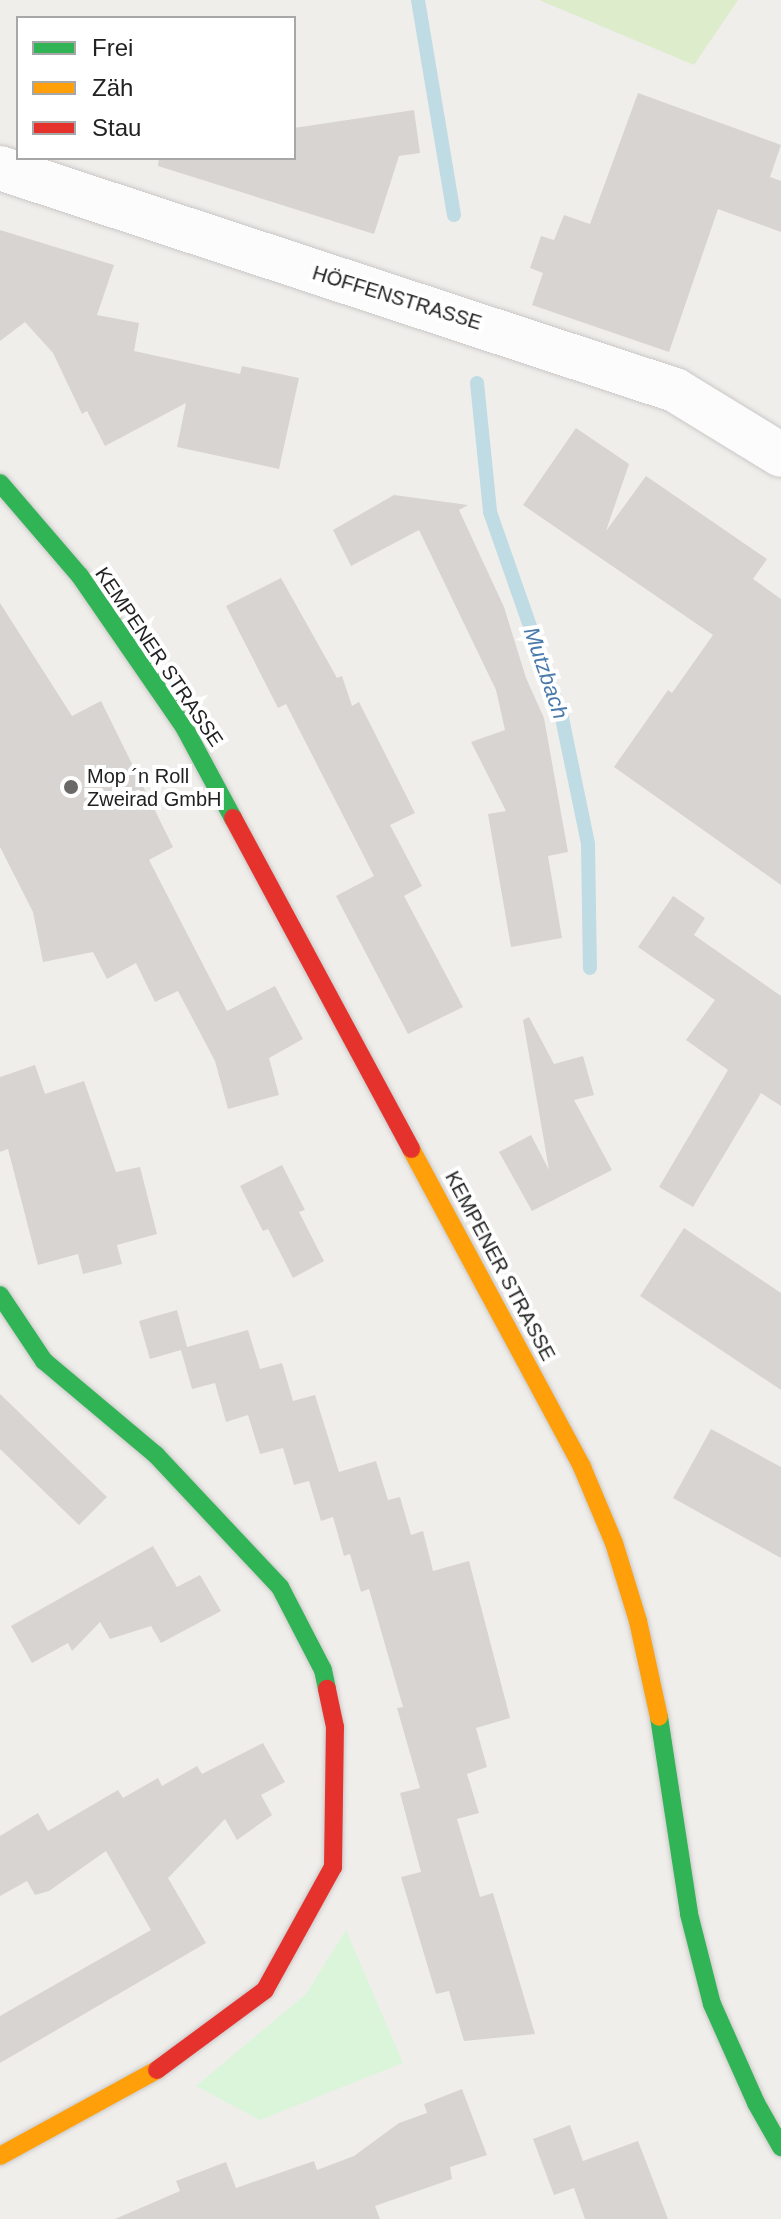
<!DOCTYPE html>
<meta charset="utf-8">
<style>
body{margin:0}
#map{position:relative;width:781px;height:2219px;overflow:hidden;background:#f0eeeb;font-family:Arial,sans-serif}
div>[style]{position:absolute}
.grass>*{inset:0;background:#ddeccb}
.park>*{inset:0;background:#daf5da}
.stream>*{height:14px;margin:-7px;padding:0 7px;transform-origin:7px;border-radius:7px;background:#bfdbe3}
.building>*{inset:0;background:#d7d4d2}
.roads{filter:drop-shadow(0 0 2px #c9c8c7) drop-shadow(0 0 2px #c9c8c7)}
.street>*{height:44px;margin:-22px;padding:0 22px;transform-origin:22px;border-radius:22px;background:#fdfcfc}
.fast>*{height:18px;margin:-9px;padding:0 9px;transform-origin:9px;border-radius:9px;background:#30b455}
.slow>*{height:18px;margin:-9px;padding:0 9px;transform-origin:9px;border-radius:9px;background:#ff9f0a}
.jam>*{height:18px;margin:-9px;padding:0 9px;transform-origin:9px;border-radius:9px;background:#e5322d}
.dots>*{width:22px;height:22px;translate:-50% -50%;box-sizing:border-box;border:4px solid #fff;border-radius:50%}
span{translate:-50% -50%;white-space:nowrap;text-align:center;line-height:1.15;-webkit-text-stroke:8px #fff;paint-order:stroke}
.street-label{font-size:20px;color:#222}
.poi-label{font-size:20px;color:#222}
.left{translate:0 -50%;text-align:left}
.water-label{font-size:22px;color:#4a7aab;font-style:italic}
.legend{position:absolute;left:16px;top:16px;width:280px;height:144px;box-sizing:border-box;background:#fff;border:2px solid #a7a7a7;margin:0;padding:10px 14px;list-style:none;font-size:24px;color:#222}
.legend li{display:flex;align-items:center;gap:16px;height:40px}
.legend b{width:40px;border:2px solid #a7a7a7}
</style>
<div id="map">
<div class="grass">
<i style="clip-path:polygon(539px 0,738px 0,694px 65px)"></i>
</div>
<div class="park">
<i style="clip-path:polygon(346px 1930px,403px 2063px,260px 2120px,196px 2086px,306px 1994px)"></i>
</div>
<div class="stream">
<i style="left:418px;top:0;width:218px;rotate:80.5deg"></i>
<i style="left:477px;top:383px;width:130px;rotate:84.2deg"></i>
<i style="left:490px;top:512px;width:218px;rotate:70.7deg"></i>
<i style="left:562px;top:718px;width:129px;rotate:78.3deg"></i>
<i style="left:588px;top:844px;width:124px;rotate:89.1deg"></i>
</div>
<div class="building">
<i style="clip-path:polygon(638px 93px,781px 145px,770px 177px,781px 181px,781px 232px,718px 209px,669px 352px,532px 305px,543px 273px,530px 268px,541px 236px,554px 240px,564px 215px,590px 224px)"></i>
<i style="clip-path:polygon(414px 110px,420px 153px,399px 156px,374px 234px,158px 166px,159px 158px,294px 158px,294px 128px)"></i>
<i style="clip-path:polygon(0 230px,114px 265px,97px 315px,139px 323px,134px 351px,240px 374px,242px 366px,299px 378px,279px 469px,177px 447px,186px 403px,105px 446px,87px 411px,82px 414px,53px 353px,25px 322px,0 341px)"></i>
<i style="clip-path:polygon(576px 428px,629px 464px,606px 531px,646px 476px,767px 559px,753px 579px,781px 599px,781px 885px,614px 767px,668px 690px,672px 693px,713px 635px,523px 505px)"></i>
<i style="clip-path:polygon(394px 495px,468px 505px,459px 510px,504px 607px,526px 678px,544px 718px,568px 852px,548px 856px,562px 938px,511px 947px,488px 814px,506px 811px,471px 742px,505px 730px,496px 690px,419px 530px,351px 566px,333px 530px)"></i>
<i style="clip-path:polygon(281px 578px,337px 678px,342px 676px,352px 706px,359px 702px,415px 813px,390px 825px,422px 886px,404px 896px,463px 1007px,408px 1034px,336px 896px,374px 876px,286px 704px,278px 708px,226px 606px)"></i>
<i style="clip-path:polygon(0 603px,72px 716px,101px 701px,173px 847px,149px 860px,227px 1011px,275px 986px,303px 1039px,269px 1058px,279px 1095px,228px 1109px,215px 1061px,178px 991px,155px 1002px,136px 963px,107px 979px,93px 952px,43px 962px,33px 912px,0 847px)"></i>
<i style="clip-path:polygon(673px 896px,705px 918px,694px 935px,781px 996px,781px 1106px,761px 1093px,693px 1207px,659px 1187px,728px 1070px,686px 1040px,715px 1000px,638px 947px)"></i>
<i style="clip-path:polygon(529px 1017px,554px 1064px,583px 1056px,594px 1095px,574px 1100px,612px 1170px,532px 1211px,499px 1152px,531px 1135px,549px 1170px,523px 1020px)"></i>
<i style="clip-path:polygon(35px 1065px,45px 1094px,84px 1081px,116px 1172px,140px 1167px,157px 1234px,117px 1245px,122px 1264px,83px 1274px,78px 1254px,38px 1265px,8px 1149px,0 1152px,0 1077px)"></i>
<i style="clip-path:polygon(282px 1165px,305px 1210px,299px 1212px,324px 1261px,293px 1278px,268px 1229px,263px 1231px,240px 1186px)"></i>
<i style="clip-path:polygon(684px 1228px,781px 1293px,781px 1390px,640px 1296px)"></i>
<i style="clip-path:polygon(177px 1310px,187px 1347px,248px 1330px,260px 1369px,282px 1363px,293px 1401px,315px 1395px,339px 1472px,376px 1461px,388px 1500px,400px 1497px,411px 1535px,423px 1531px,433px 1571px,469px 1561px,510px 1718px,476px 1728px,487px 1767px,467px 1774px,479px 1813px,457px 1819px,480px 1897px,493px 1893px,535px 2034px,464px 2041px,449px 1991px,436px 1994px,401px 1877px,421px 1872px,400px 1793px,420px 1788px,397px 1708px,403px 1707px,369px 1589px,361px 1592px,350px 1554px,344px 1556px,333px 1517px,321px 1521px,309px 1481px,294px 1485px,283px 1448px,260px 1454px,248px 1415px,226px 1422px,215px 1383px,192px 1389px,181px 1350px,150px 1359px,139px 1321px)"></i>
<i style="clip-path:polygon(0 1394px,107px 1497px,79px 1525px,0 1449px)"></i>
<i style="clip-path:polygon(711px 1429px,781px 1467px,781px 1558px,673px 1498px)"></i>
<i style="clip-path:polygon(153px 1546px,177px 1587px,200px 1575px,221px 1611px,161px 1643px,151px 1626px,110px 1639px,100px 1622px,72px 1651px,68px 1643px,32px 1663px,11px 1626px)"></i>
<i style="clip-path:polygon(263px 1743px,285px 1782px,261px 1795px,272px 1815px,237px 1840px,225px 1819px,168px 1878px,206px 1943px,0 2063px,0 2016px,151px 1930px,106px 1851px,49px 1891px,35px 1895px,27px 1881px,0 1896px,0 1836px,38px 1813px,48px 1831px,118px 1790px,123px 1798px,158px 1778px,162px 1786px,197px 1766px,202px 1774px)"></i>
<i style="clip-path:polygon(462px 2089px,487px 2155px,450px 2167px,452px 2179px,375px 2206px,380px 2219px,115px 2219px,180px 2191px,176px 2181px,226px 2162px,236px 2188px,314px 2161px,317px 2170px,354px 2156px,399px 2123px,427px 2113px,424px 2104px)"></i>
<i style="clip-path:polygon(570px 2125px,583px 2161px,638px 2141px,668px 2219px,585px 2219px,574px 2188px,554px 2195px,533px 2139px)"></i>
</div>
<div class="roads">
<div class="street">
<i style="left:0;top:168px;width:711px;rotate:18.21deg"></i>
<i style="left:675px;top:390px;width:124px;rotate:31.5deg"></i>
</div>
<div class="fast">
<i style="left:0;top:483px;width:123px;rotate:49.3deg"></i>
<i style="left:80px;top:576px;width:183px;rotate:55.4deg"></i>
<i style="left:184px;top:727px;width:103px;rotate:61.7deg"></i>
<i style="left:0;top:1295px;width:79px;rotate:56.3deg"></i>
<i style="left:44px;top:1361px;width:146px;rotate:40deg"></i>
<i style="left:156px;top:1455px;width:181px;rotate:46.8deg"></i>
<i style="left:280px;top:1587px;width:93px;rotate:62.6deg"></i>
<i style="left:323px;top:1670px;width:19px;rotate:78deg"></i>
<i style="left:659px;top:1717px;width:199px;rotate:81.3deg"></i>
<i style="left:689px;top:1914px;width:93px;rotate:75.7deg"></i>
<i style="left:712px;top:2004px;width:108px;rotate:66deg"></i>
<i style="left:756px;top:2103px;width:51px;rotate:60.4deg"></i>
</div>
<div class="slow">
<i style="left:411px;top:1149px;width:361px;rotate:61.7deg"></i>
<i style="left:582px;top:1467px;width:82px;rotate:67.2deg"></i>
<i style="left:614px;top:1543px;width:82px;rotate:72.9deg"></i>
<i style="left:638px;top:1621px;width:98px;rotate:77.7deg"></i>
<i style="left:0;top:2156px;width:179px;rotate:-28.7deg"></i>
</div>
<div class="jam">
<i style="left:233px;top:818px;width:376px;rotate:61.7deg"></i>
<i style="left:157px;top:2070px;width:134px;rotate:-36.5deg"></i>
<i style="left:265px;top:1990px;width:141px;rotate:-61.1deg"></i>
<i style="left:333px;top:1867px;width:140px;rotate:-89.2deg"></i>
<i style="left:335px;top:1727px;width:39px;rotate:-102deg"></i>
</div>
</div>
<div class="dots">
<i style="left:71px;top:787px;background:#6a6968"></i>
</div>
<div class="street-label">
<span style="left:397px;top:298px;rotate:17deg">HÖFFENSTRASSE</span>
<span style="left:159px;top:657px;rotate:56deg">KEMPENER STRASSE</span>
<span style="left:500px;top:1266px;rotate:62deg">KEMPENER STRASSE</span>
</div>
<div class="poi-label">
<span class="left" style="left:87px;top:788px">Mop ´n Roll<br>Zweirad GmbH</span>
</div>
<div class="water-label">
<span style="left:546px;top:673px;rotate:71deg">Mutzbach</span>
</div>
<ul class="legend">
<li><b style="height:10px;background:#30b455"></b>Frei</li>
<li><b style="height:10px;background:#ff9f0a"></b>Zäh</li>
<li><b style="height:10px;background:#e5322d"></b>Stau</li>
</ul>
</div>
